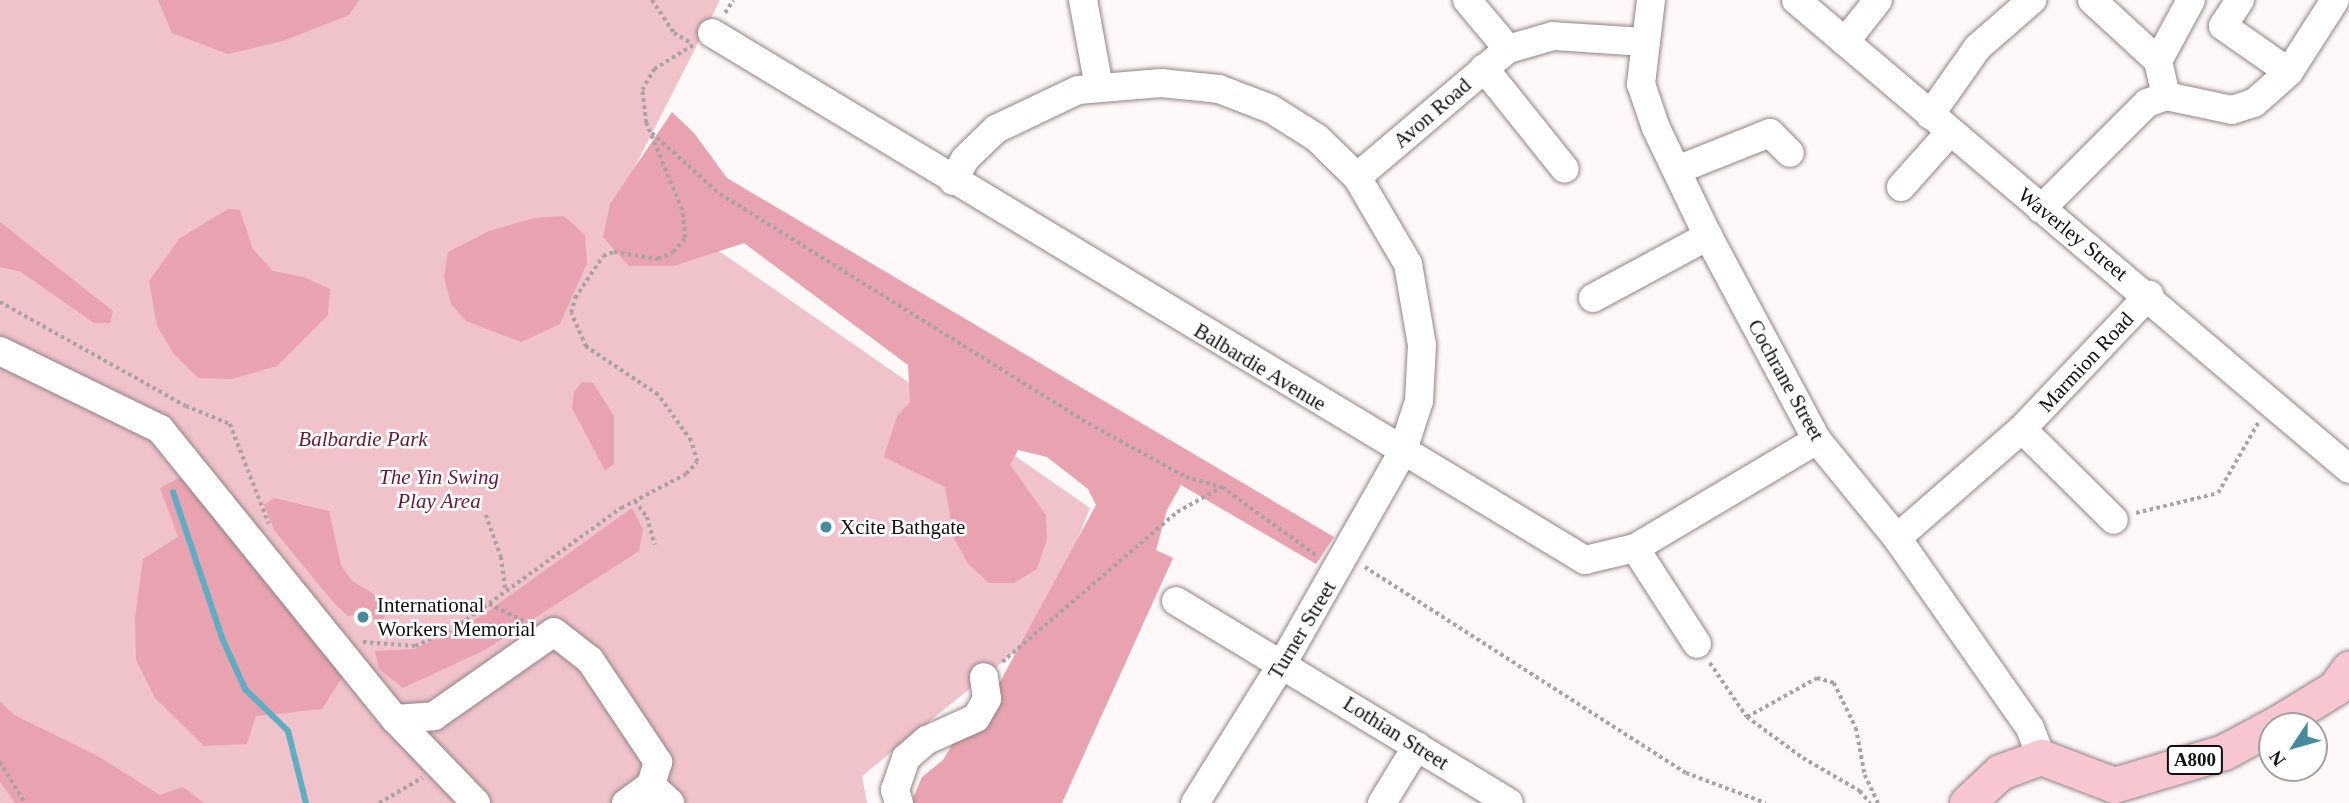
<!DOCTYPE html>
<style>
body{margin:0}
#map{position:relative;width:2349px;height:803px;overflow:hidden;background:#fef8f9;font-family:Georgia,serif}
div>[style]{position:absolute}
.green>*{inset:0;background:#f0c2ca}
.forest>*{inset:0;background:#e9a3b0}
.stream>*{height:6px;margin:-3px;padding:0 3px;transform-origin:3px;border-radius:3px;background:#5eadc2}
.path>*{height:3.5px;margin-top:-1.75px;transform-origin:0;background:repeating-linear-gradient(90deg,#a8a2a3 0 3.5px,transparent 0 7px)}
.roads{filter:drop-shadow(0 0 2px #918385) drop-shadow(0 0 2px #918385)}
.minor>*{height:28px;margin:-14px;padding:0 14px;transform-origin:14px;border-radius:14px;background:#fff}
.major>*{height:35px;margin:-17.5px;padding:0 17.5px;transform-origin:17.5px;border-radius:17.5px;background:#f8c6d0}
.dots>*{width:19px;height:19px;translate:-50% -50%;box-sizing:border-box;border:4px solid #fff;border-radius:50%}
span{translate:-50% -50%;white-space:nowrap;text-align:center;line-height:1.15;-webkit-text-stroke:5px #fff;paint-order:stroke}
.shield-label span{padding:2px 5px;background:#fff;border:2px solid;border-radius:5px;-webkit-text-stroke-width:0}
.shield-label{font-size:19px;color:#130e0f;font-weight:700}
.street-label{font-size:21px;color:#130e0f}
.park-label{font-size:21px;color:#691931;font-style:italic}
.poi-label{font-size:21px;color:#130e0f}
.left{translate:0 -50%;text-align:left}
.north{position:absolute;left:2258px;top:712px;width:70px;height:70px;box-sizing:border-box;background:#fff;border:2px solid #a19f9f;border-radius:50%;rotate:234deg;font-size:19px;font-weight:700;line-height:28px;text-align:center;color:#130e0f}
.north::after{content:'';display:block;margin:auto;width:24px;height:32px;background:#478a9b;clip-path:polygon(50% 0,100% 100%,50% 72%,0 100%)}
</style>
<div id="map">
<div class="green">
<i style="clip-path:polygon(0 0,720px 0,625px 186px,1090px 508px,1042px 630px,862px 776px,867px 803px,0 803px)"></i>
</div>
<div class="forest">
<i style="clip-path:polygon(158px 0,359px 0,349px 15px,283px 41px,228px 54px,172px 33px)"></i>
<i style="clip-path:polygon(672px 112px,694px 133px,727px 178px,1334px 537px,1316px 564px,1181px 485px,1167px 510px,1156px 550px,1173px 558px,1062px 803px,911px 803px,922px 777px,943px 760px,956px 738px,982px 715px,1096px 505px,1088px 489px,1047px 457px,1018px 450px,1010px 465px,1046px 515px,1047px 539px,1037px 569px,1014px 583px,989px 583px,968px 564px,954px 538px,945px 487px,884px 457px,897px 416px,910px 402px,908px 365px,744px 243px,674px 266px,629px 266px,603px 237px,610px 204px)"></i>
<i style="clip-path:polygon(228px 209px,240px 210px,253px 249px,273px 271px,304px 277px,330px 289px,328px 315px,277px 366px,232px 379px,198px 378px,174px 354px,157px 326px,149px 281px,180px 238px)"></i>
<i style="clip-path:polygon(564px 216px,585px 235px,587px 263px,560px 324px,521px 342px,466px 321px,451px 304px,444px 277px,448px 252px,489px 231px,534px 218px)"></i>
<i style="clip-path:polygon(0 222px,113px 311px,110px 323px,94px 323px,21px 272px,0 267px)"></i>
<i style="clip-path:polygon(582px 382px,593px 383px,614px 416px,614px 464px,605px 471px,572px 408px,574px 392px)"></i>
<i style="clip-path:polygon(193px 470px,350px 665px,322px 709px,256px 716px,247px 744px,204px 746px,155px 698px,136px 660px,135px 618px,143px 559px,178px 537px,160px 488px)"></i>
<i style="clip-path:polygon(274px 498px,329px 511px,341px 565px,352px 581px,372px 593px,387px 611px,382px 623px,361px 614px,348px 616px,334px 603px,274px 530px,264px 505px)"></i>
<i style="clip-path:polygon(632px 508px,643px 529px,639px 551px,485px 650px,403px 688px,379px 669px,375px 651px,415px 649px,483px 615px)"></i>
<i style="clip-path:polygon(0 701px,14px 715px,96px 755px,160px 795px,183px 787px,204px 803px,15px 803px,0 782px)"></i>
</div>
<div class="stream">
<i style="left:173px;top:492px;width:154px;rotate:71.4deg"></i>
<i style="left:222px;top:638px;width:56px;rotate:65.7deg"></i>
<i style="left:245px;top:689px;width:60px;rotate:44.3deg"></i>
<i style="left:288px;top:731px;width:74px;rotate:76deg"></i>
</div>
<div class="path">
<i style="left:652px;top:0;width:40px;rotate:56deg"></i>
<i style="left:674px;top:33px;width:20px;rotate:30deg"></i>
<i style="left:725px;top:13px;width:15px;rotate:-58deg"></i>
<i style="left:652px;top:133px;width:91px;rotate:41.9deg"></i>
<i style="left:720px;top:194px;width:441px;rotate:31.9deg"></i>
<i style="left:1095px;top:427px;width:104px;rotate:28.8deg"></i>
<i style="left:1186px;top:477px;width:37px;rotate:16deg"></i>
<i style="left:1222px;top:487px;width:117px;rotate:36deg"></i>
<i style="left:0;top:302px;width:213px;rotate:29.2deg"></i>
<i style="left:186px;top:406px;width:48px;rotate:22.2deg"></i>
<i style="left:230px;top:424px;width:107px;rotate:68.7deg"></i>
<i style="left:635px;top:501px;width:20px;rotate:53deg"></i>
<i style="left:647px;top:517px;width:29px;rotate:74deg"></i>
<i style="left:2136px;top:513px;width:84px;rotate:-13.7deg"></i>
<i style="left:2218px;top:493px;width:83px;rotate:-60.3deg"></i>
<i style="left:486px;top:515px;width:45px;rotate:70.3deg"></i>
<i style="left:501px;top:557px;width:34px;rotate:82deg"></i>
<i style="left:1365px;top:567px;width:381px;rotate:32.7deg"></i>
<i style="left:1686px;top:773px;width:85px;rotate:20.6deg"></i>
<i style="left:489px;top:604px;width:43px;rotate:26deg"></i>
<i style="left:363px;top:642px;width:52px;rotate:4.4deg"></i>
<i style="left:415px;top:646px;width:44px;rotate:-24.2deg"></i>
<i style="left:455px;top:628px;width:205px;rotate:-35.9deg"></i>
<i style="left:621px;top:508px;width:73px;rotate:-27.6deg"></i>
<i style="left:686px;top:474px;width:16px;rotate:-47deg"></i>
<i style="left:697px;top:462px;width:22px;rotate:-106deg"></i>
<i style="left:691px;top:441px;width:57px;rotate:-125.7deg"></i>
<i style="left:658px;top:395px;width:87px;rotate:-146.3deg"></i>
<i style="left:586px;top:347px;width:37px;rotate:-114deg"></i>
<i style="left:571px;top:313px;width:16px;rotate:-75deg"></i>
<i style="left:575px;top:298px;width:50px;rotate:-56.3deg"></i>
<i style="left:603px;top:256px;width:12px;rotate:-20deg"></i>
<i style="left:614px;top:252px;width:45px;rotate:9deg"></i>
<i style="left:658px;top:259px;width:17px;rotate:-25deg"></i>
<i style="left:673px;top:252px;width:18px;rotate:-49deg"></i>
<i style="left:685px;top:238px;width:28px;rotate:-96deg"></i>
<i style="left:682px;top:210px;width:94px;rotate:-112.5deg"></i>
<i style="left:646px;top:123px;width:33px;rotate:-97deg"></i>
<i style="left:642px;top:90px;width:24px;rotate:-60deg"></i>
<i style="left:654px;top:69px;width:46px;rotate:-31.6deg"></i>
<i style="left:1002px;top:662px;width:230px;rotate:-40.6deg"></i>
<i style="left:1177px;top:512px;width:51px;rotate:-29.1deg"></i>
<i style="left:1710px;top:663px;width:65px;rotate:55.6deg"></i>
<i style="left:1747px;top:717px;width:69px;rotate:36.2deg"></i>
<i style="left:1803px;top:758px;width:66px;rotate:30.1deg"></i>
<i style="left:1860px;top:791px;width:16px;rotate:50deg"></i>
<i style="left:1747px;top:717px;width:80px;rotate:-29.1deg"></i>
<i style="left:1817px;top:678px;width:18px;rotate:16deg"></i>
<i style="left:1834px;top:683px;width:50px;rotate:63.9deg"></i>
<i style="left:1856px;top:728px;width:48px;rotate:79.2deg"></i>
<i style="left:1865px;top:775px;width:31px;rotate:65deg"></i>
<i style="left:0;top:762px;width:48px;rotate:58.6deg"></i>
<i style="left:379px;top:803px;width:50px;rotate:-30.2deg"></i>
</div>
<div class="roads">
<div class="minor">
<i style="left:1083px;top:0;width:88px;rotate:79.6deg"></i>
<i style="left:1467px;top:0;width:64px;rotate:50.1deg"></i>
<i style="left:1651px;top:0;width:85px;rotate:96.8deg"></i>
<i style="left:1641px;top:84px;width:46px;rotate:71.2deg"></i>
<i style="left:1656px;top:128px;width:120px;rotate:64.3deg"></i>
<i style="left:1708px;top:236px;width:231px;rotate:61.9deg"></i>
<i style="left:1817px;top:440px;width:127px;rotate:50.8deg"></i>
<i style="left:1897px;top:538px;width:232px;rotate:55deg"></i>
<i style="left:2030px;top:728px;width:31px;rotate:69deg"></i>
<i style="left:1796px;top:0;width:725px;rotate:40.3deg"></i>
<i style="left:2092px;top:0;width:90px;rotate:42.7deg"></i>
<i style="left:2158px;top:61px;width:36px;rotate:77deg"></i>
<i style="left:2240px;top:0;width:31px;rotate:123deg"></i>
<i style="left:2223px;top:26px;width:80px;rotate:34.9deg"></i>
<i style="left:712px;top:33px;width:1020px;rotate:31.12deg"></i>
<i style="left:1585px;top:560px;width:51px;rotate:-13.5deg"></i>
<i style="left:1635px;top:548px;width:212px;rotate:-30.7deg"></i>
<i style="left:1845px;top:42px;width:53px;rotate:-51.8deg"></i>
<i style="left:2158px;top:61px;width:69px;rotate:-61.6deg"></i>
<i style="left:1484px;top:68px;width:129px;rotate:51.3deg"></i>
<i style="left:1930px;top:115px;width:83px;rotate:-54.8deg"></i>
<i style="left:1978px;top:47px;width:72px;rotate:-41deg"></i>
<i style="left:1677px;top:170px;width:100px;rotate:-21.7deg"></i>
<i style="left:1770px;top:133px;width:28px;rotate:45deg"></i>
<i style="left:1357px;top:177px;width:198px;rotate:-40.3deg"></i>
<i style="left:1508px;top:49px;width:47px;rotate:-16.1deg"></i>
<i style="left:1553px;top:36px;width:93px;rotate:3.7deg"></i>
<i style="left:953px;top:181px;width:25px;rotate:-61deg"></i>
<i style="left:965px;top:159px;width:43px;rotate:-44.1deg"></i>
<i style="left:996px;top:129px;width:91px;rotate:-25.4deg"></i>
<i style="left:1078px;top:90px;width:83px;rotate:-4.8deg"></i>
<i style="left:1161px;top:83px;width:58px;rotate:5.9deg"></i>
<i style="left:1219px;top:89px;width:56px;rotate:21deg"></i>
<i style="left:1271px;top:109px;width:54px;rotate:32.2deg"></i>
<i style="left:1317px;top:138px;width:56px;rotate:44.3deg"></i>
<i style="left:1357px;top:177px;width:101px;rotate:59.6deg"></i>
<i style="left:1408px;top:264px;width:82px;rotate:80.2deg"></i>
<i style="left:1422px;top:345px;width:56px;rotate:93.1deg"></i>
<i style="left:1419px;top:401px;width:55px;rotate:108.1deg"></i>
<i style="left:1402px;top:453px;width:243px;rotate:119.6deg"></i>
<i style="left:1282px;top:664px;width:164px;rotate:122deg"></i>
<i style="left:1901px;top:187px;width:74px;rotate:-48.3deg"></i>
<i style="left:2041px;top:209px;width:150px;rotate:-45deg"></i>
<i style="left:2147px;top:103px;width:20px;rotate:-20deg"></i>
<i style="left:2166px;top:96px;width:67px;rotate:12deg"></i>
<i style="left:2232px;top:110px;width:23px;rotate:-18deg"></i>
<i style="left:2254px;top:103px;width:47px;rotate:-41.5deg"></i>
<i style="left:2289px;top:72px;width:85px;rotate:-57.4deg"></i>
<i style="left:1593px;top:298px;width:131px;rotate:-28.3deg"></i>
<i style="left:0;top:351px;width:178px;rotate:26deg"></i>
<i style="left:160px;top:429px;width:373px;rotate:51deg"></i>
<i style="left:2022px;top:429px;width:129px;rotate:44.7deg"></i>
<i style="left:1897px;top:538px;width:166px;rotate:-41.1deg"></i>
<i style="left:2022px;top:429px;width:185px;rotate:-46.5deg"></i>
<i style="left:1635px;top:548px;width:114px;rotate:57.1deg"></i>
<i style="left:1176px;top:601px;width:389px;rotate:31.2deg"></i>
<i style="left:651px;top:785px;width:26px;rotate:43deg"></i>
<i style="left:476px;top:803px;width:117px;rotate:-134deg"></i>
<i style="left:395px;top:719px;width:39px;rotate:-4deg"></i>
<i style="left:434px;top:716px;width:146px;rotate:-35deg"></i>
<i style="left:554px;top:632px;width:46px;rotate:37.9deg"></i>
<i style="left:590px;top:660px;width:123px;rotate:56.3deg"></i>
<i style="left:658px;top:762px;width:24px;rotate:107deg"></i>
<i style="left:651px;top:785px;width:31px;rotate:144deg"></i>
<i style="left:899px;top:803px;width:14px;rotate:-107deg"></i>
<i style="left:895px;top:790px;width:34px;rotate:-71deg"></i>
<i style="left:906px;top:758px;width:28px;rotate:-41deg"></i>
<i style="left:927px;top:740px;width:54px;rotate:-24.2deg"></i>
<i style="left:976px;top:718px;width:22px;rotate:-60deg"></i>
<i style="left:987px;top:699px;width:22px;rotate:-98deg"></i>
<i style="left:1382px;top:803px;width:67px;rotate:-58.4deg"></i>
</div>
<div class="major">
<i style="left:2273px;top:726px;width:73px;rotate:-31.5deg"></i>
<i style="left:2335px;top:688px;width:24px;rotate:-54deg"></i>
<i style="left:1967px;top:803px;width:45px;rotate:-43.2deg"></i>
<i style="left:2000px;top:772px;width:44px;rotate:-20.1deg"></i>
<i style="left:2041px;top:757px;width:78px;rotate:21deg"></i>
<i style="left:2114px;top:785px;width:115px;rotate:-16.7deg"></i>
<i style="left:2224px;top:752px;width:55px;rotate:-28.4deg"></i>
</div>
</div>
<div class="dots">
<i style="left:826px;top:527px;background:#478a9b"></i>
<i style="left:363px;top:617px;background:#478a9b"></i>
</div>
<div class="shield-label">
<span style="left:2195px;top:760px">A800</span>
</div>
<div class="street-label">
<span style="left:1432px;top:113px;rotate:-41deg">Avon Road</span>
<span style="left:2073px;top:234px;rotate:39deg">Waverley Street</span>
<span style="left:2086px;top:362px;rotate:-47deg">Marmion Road</span>
<span style="left:1260px;top:367px;rotate:31deg">Balbardie Avenue</span>
<span style="left:1786px;top:380px;rotate:61deg">Cochrane Street</span>
<span style="left:1302px;top:630px;rotate:-59deg">Turner Street</span>
<span style="left:1396px;top:733px;rotate:32deg">Lothian Street</span>
</div>
<div class="park-label">
<span style="left:363px;top:439px">Balbardie Park</span>
<span style="left:439px;top:489px">The Yin Swing<br>Play Area</span>
</div>
<div class="poi-label">
<span class="left" style="left:840px;top:527px">Xcite Bathgate</span>
<span class="left" style="left:377px;top:617px">International<br>Workers Memorial</span>
</div>
<div class="north">N</div>
</div>
